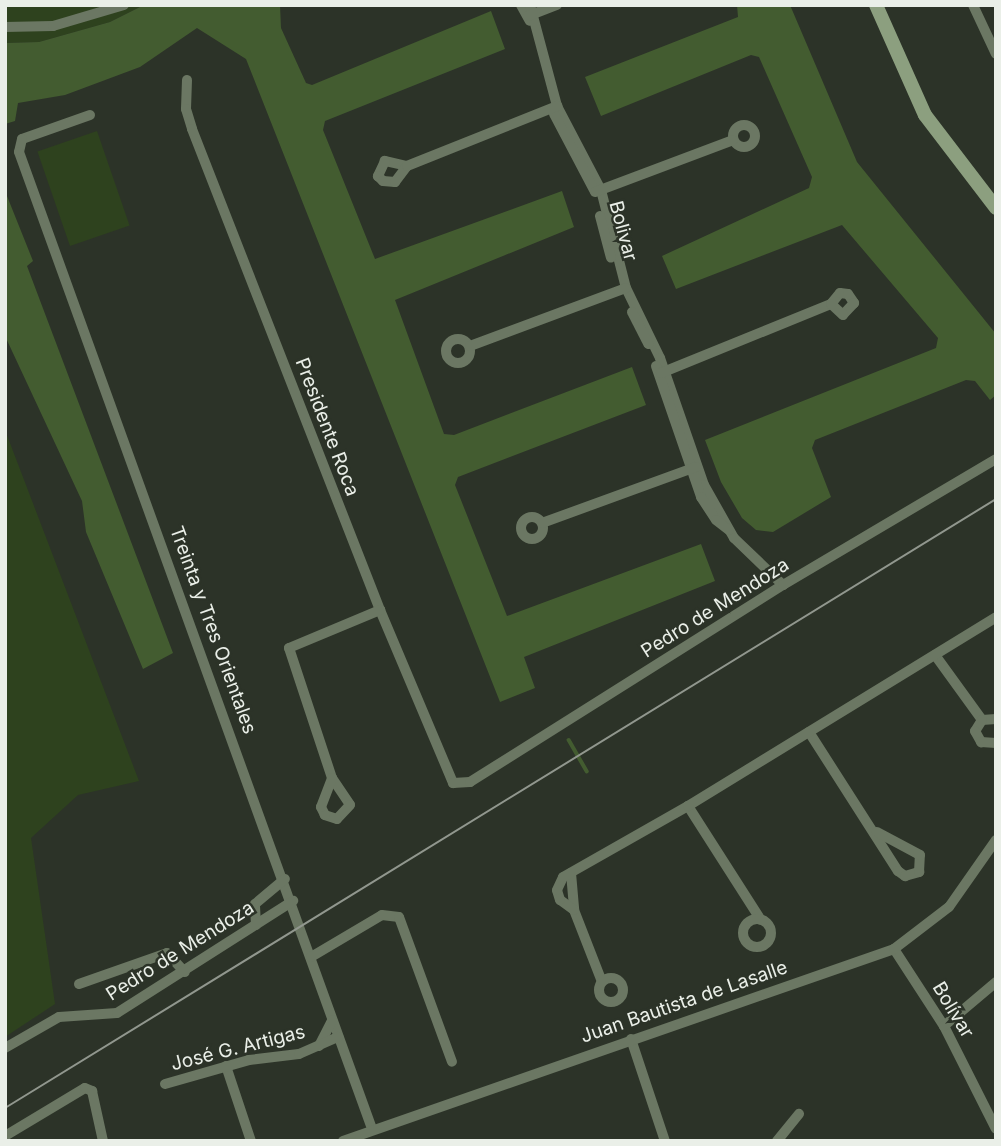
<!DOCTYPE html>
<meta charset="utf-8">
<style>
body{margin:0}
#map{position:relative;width:1001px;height:1146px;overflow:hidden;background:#2c3328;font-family:Inter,sans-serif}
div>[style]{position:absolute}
.green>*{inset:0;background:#2e421e;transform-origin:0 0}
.water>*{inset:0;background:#435c30}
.stream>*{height:3.5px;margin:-1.75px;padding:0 1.75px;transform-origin:1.75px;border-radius:1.75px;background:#435c30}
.street>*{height:10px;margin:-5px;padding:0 5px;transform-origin:5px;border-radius:5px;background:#6b7763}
.street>.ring{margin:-5px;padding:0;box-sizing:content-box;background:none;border:10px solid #6b7763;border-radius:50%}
.secondary>*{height:14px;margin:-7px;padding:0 7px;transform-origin:7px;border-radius:7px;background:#8c9f7f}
.tram>*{height:2px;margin:-1px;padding:0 1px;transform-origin:1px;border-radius:1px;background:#91978e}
span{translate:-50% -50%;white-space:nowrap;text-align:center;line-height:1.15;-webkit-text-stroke:5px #2c3328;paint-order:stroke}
.street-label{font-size:19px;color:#eaefe8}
.frame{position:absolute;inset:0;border:7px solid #eaefe8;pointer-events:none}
</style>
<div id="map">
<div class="green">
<i style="clip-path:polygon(5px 5px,144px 5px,110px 22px,39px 42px,5px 43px)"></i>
<i style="left:97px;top:131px;width:100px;height:63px;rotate:71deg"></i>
<i style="clip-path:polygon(5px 430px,139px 781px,78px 795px,31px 838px,55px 1004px,5px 1037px)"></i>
</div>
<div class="water">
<i style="clip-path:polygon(144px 5px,280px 5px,281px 28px,306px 83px,312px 85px,491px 11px,505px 49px,325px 121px,323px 130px,375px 259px,562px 191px,574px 227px,395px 300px,444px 434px,454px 435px,632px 367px,646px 405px,458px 477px,455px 485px,507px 616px,701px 544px,715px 581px,524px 657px,535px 688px,500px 702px,246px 59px,197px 28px,140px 67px,65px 95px,18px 103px,15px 121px,5px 124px,5px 43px,39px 42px,110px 22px)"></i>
<i style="clip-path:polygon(737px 5px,790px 5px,857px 162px,996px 334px,996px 395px,990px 400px,975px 381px,966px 380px,815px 440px,812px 448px,831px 497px,773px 532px,756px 530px,742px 518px,721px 482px,705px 440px,936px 348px,938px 338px,842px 225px,676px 289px,662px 256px,809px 188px,812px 177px,759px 57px,751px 55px,601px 116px,585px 77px,738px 17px)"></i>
<i style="clip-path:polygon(5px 191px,33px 261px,27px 266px,173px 653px,143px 669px,86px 532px,82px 501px,5px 336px)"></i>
</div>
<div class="stream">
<i style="left:569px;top:740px;width:36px;rotate:60deg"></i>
</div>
<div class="street">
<i style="left:521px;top:5px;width:18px;rotate:61deg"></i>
<i style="left:530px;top:5px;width:105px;rotate:75deg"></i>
<i style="left:557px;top:106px;width:95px;rotate:62.4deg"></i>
<i style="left:601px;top:190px;width:101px;rotate:75.7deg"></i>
<i style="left:626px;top:288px;width:78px;rotate:64.1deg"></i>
<i style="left:660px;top:358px;width:134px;rotate:70.9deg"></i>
<i style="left:704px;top:485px;width:61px;rotate:60.5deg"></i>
<i style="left:734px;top:538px;width:68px;rotate:43.8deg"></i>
<i style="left:973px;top:5px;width:54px;rotate:64.9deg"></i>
<i style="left:528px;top:16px;width:31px;rotate:-21deg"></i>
<i style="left:5px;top:27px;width:48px;rotate:-1.2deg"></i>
<i style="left:53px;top:26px;width:74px;rotate:-16.5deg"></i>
<i style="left:187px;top:80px;width:29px;rotate:92deg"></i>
<i style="left:186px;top:109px;width:21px;rotate:73deg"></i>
<i style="left:192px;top:129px;width:516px;rotate:68.65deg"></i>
<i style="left:380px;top:610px;width:188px;rotate:67.1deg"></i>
<i style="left:453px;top:783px;width:17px;rotate:-3deg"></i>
<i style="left:470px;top:782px;width:370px;rotate:-32.2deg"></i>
<i style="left:783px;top:585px;width:247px;rotate:-30.6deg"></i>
<i style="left:554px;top:114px;width:86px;rotate:62.2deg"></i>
<i style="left:90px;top:115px;width:72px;rotate:160.6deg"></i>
<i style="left:22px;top:139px;width:13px;rotate:103deg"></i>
<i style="left:19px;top:152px;width:1039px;rotate:70.13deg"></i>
<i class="ring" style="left:733px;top:125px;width:12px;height:12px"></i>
<i style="left:407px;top:166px;width:23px;rotate:-167deg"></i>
<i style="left:385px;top:161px;width:17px;rotate:115deg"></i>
<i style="left:378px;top:176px;width:7px;rotate:45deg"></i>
<i style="left:383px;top:181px;width:12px;rotate:5deg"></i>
<i style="left:395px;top:182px;width:20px;rotate:-53deg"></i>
<i style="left:407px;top:166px;width:162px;rotate:-21.8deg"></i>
<i style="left:595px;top:192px;width:147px;rotate:-20.6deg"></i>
<i style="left:600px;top:216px;width:43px;rotate:75.3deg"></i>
<i style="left:632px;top:312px;width:36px;rotate:63deg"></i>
<i class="ring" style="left:446px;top:339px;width:14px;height:14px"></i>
<i style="left:470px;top:346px;width:166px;rotate:-20.4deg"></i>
<i style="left:656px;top:366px;width:139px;rotate:71deg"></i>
<i style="left:701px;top:497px;width:27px;rotate:57deg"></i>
<i style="left:716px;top:520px;width:16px;rotate:38deg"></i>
<i style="left:661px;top:373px;width:183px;rotate:-22.1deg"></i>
<i style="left:831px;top:304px;width:14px;rotate:-51deg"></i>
<i style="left:840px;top:293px;width:8px;rotate:7deg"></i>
<i style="left:848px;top:294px;width:11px;rotate:56deg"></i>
<i style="left:854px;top:303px;width:16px;rotate:133deg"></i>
<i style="left:843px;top:315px;width:16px;rotate:-137deg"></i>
<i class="ring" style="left:521px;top:517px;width:12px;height:12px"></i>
<i style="left:542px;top:523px;width:164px;rotate:-20deg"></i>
<i style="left:935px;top:655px;width:80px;rotate:54.1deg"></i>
<i style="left:996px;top:719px;width:14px;rotate:176deg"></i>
<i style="left:982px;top:720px;width:13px;rotate:122deg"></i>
<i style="left:975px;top:731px;width:13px;rotate:61deg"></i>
<i style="left:981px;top:742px;width:15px;rotate:4deg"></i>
<i style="left:809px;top:732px;width:165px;rotate:57.4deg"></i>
<i style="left:898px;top:871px;width:9px;rotate:36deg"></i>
<i style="left:905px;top:876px;width:15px;rotate:-16deg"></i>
<i style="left:919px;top:872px;width:17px;rotate:-87deg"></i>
<i style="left:920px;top:855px;width:49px;rotate:-151.9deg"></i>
<i style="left:332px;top:778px;width:137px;rotate:-108.3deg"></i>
<i style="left:289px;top:648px;width:99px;rotate:-22.7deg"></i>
<i style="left:332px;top:778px;width:32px;rotate:56deg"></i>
<i style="left:350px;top:805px;width:19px;rotate:133deg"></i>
<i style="left:337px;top:819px;width:13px;rotate:-162deg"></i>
<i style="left:325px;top:815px;width:9px;rotate:-117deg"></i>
<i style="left:321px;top:807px;width:31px;rotate:-69deg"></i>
<i style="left:688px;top:806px;width:135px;rotate:57.4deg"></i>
<i style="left:571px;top:873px;width:37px;rotate:85deg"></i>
<i style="left:574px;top:910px;width:77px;rotate:68.7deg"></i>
<i style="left:574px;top:910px;width:17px;rotate:-144deg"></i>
<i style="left:560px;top:900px;width:10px;rotate:-107deg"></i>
<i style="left:557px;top:890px;width:14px;rotate:-65deg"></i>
<i style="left:563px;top:877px;width:144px;rotate:-29.6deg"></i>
<i style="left:688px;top:806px;width:361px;rotate:-31.5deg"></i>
<i class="ring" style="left:743px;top:919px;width:18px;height:18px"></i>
<i style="left:256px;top:925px;width:21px;rotate:-93deg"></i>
<i style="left:255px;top:904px;width:39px;rotate:-40deg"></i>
<i style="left:894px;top:949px;width:92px;rotate:57deg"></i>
<i style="left:944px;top:1026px;width:115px;rotate:63.2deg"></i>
<i style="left:311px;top:957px;width:82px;rotate:-30.6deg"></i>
<i style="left:382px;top:915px;width:17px;rotate:7deg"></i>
<i style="left:399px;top:917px;width:154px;rotate:69.9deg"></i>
<i class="ring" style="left:599px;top:978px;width:14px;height:14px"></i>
<i style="left:79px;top:984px;width:93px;rotate:-19.4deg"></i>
<i style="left:167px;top:953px;width:26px;rotate:47deg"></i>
<i style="left:944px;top:1026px;width:68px;rotate:-40.2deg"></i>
<i style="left:631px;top:1039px;width:108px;rotate:71.6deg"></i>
<i style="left:319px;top:1046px;width:29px;rotate:-63deg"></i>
<i style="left:5px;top:1048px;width:62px;rotate:-29.9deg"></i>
<i style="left:59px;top:1017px;width:58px;rotate:-3.9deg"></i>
<i style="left:117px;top:1013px;width:209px;rotate:-32.5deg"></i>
<i style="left:226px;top:1066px;width:79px;rotate:71.6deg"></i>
<i style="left:165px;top:1084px;width:87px;rotate:-15.9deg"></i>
<i style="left:249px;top:1060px;width:50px;rotate:-6.8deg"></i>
<i style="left:299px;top:1054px;width:43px;rotate:-23.6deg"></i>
<i style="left:5px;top:1136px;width:93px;rotate:-31deg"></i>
<i style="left:85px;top:1088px;width:8px;rotate:23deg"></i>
<i style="left:92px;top:1091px;width:51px;rotate:77.6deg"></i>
<i style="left:343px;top:1141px;width:583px;rotate:-19.21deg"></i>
<i style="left:894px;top:949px;width:69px;rotate:-37.4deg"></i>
<i style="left:949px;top:907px;width:82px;rotate:-55deg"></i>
<i style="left:777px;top:1141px;width:35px;rotate:-51deg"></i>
</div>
<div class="secondary">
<i style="left:876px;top:5px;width:120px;rotate:66deg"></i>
<i style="left:925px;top:115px;width:117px;rotate:52.6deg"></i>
</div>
<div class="tram">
<i style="left:5px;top:1108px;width:1163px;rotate:-31.57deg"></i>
</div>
<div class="street-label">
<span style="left:623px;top:231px;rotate:75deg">Bolivar</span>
<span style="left:327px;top:427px;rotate:69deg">Presidente Roca</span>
<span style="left:715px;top:608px;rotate:-32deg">Pedro de Mendoza</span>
<span style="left:213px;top:630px;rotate:70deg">Treinta y Tres Orientales</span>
<span style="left:180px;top:951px;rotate:-32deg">Pedro de Mendoza</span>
<span style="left:684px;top:1002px;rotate:-19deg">Juan Bautista de Lasalle</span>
<span style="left:953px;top:1010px;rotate:59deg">Bolívar</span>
<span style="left:238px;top:1048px;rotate:-14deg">José G. Artigas</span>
</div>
<div class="frame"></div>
</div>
